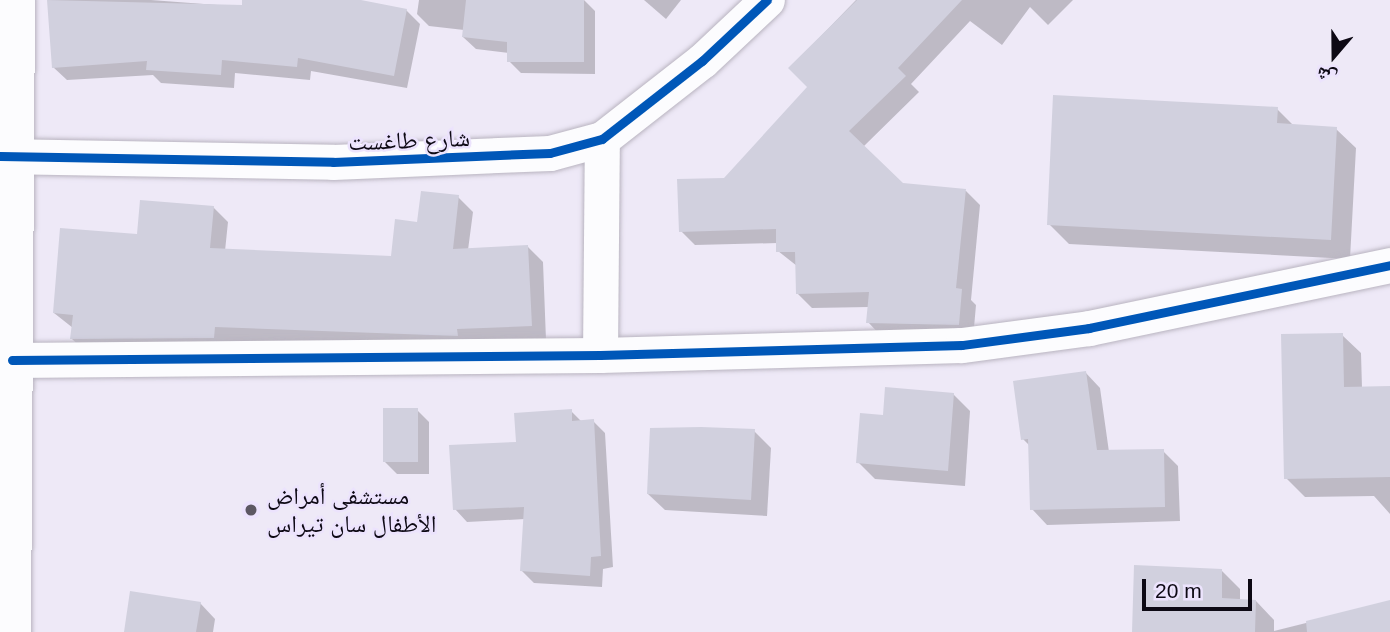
<!DOCTYPE html>
<meta charset="utf-8">
<style>
body{margin:0}
#map{position:relative;width:1390px;height:632px;overflow:hidden;background:#eee9f7;font-family:Helvetica,"Noto Naskh Arabic",sans-serif}
div>[style]{position:absolute}
.shadow>*{inset:0;background:#0003}
.building>*{inset:0;background:#d1d0de;transform-origin:0 0}
.roads{filter:drop-shadow(0 0 2px #b9b4c0) drop-shadow(0 0 2px #b9b4c0)}
.street>*{height:35px;margin:-17.5px;padding:0 17.5px;transform-origin:17.5px;border-radius:17.5px;background:#fcfcfe}
.cycleway>*{height:9px;margin:-4.5px;padding:0 4.5px;transform-origin:4.5px;border-radius:4.5px;background:#0057b8}
.dots>*{width:19px;height:19px;translate:-50% -50%;box-sizing:border-box;border:4px solid #ece3fd;border-radius:50%}
span{translate:-50% -50%;white-space:nowrap;text-align:center;line-height:1.15;-webkit-text-stroke:5px #ece3fd;paint-order:stroke}
.street-label{font-size:24px;color:#0d0914}
.poi-label{font-size:24px;color:#0d0914}
.left{translate:0 -50%;text-align:left}
.north{position:absolute;left:1299px;top:21px;width:70px;height:70px;-webkit-text-stroke:5px #ece3fd;paint-order:stroke;rotate:200deg;font-size:19px;font-weight:700;line-height:28px;text-align:center;color:#0d0914}
.north::after{content:'';display:block;margin:auto;width:24px;height:32px;background:#0d0914;clip-path:polygon(50% 0,100% 100%,50% 72%,0 100%)}
.scale{position:absolute;left:1142px;top:579px;width:110px;height:32px;box-sizing:border-box;border:4px solid #0d0914;border-top:0;padding-left:9px;font-size:21px;line-height:24px;white-space:nowrap;color:#0d0914;-webkit-text-stroke:5px #ece3fd;paint-order:stroke}
</style>
<div id="map">
<div class="shadow">
<i style="clip-path:polygon(48px 0,151px 0,244px 7px,244px 0,352px 0,406px 10px,420px 24px,407px 88px,311px 71px,310px 80px,235px 73px,234px 88px,161px 83px,153px 75px,67px 80px,53px 67px)"></i>
<i style="clip-path:polygon(419px 0,584px 0,595px 11px,595px 74px,521px 73px,509px 61px,509px 53px,476px 49px,463px 37px,464px 30px,429px 26px,417px 14px)"></i>
<i style="clip-path:polygon(644px 0,681px 0,666px 19px)"></i>
<i style="clip-path:polygon(856px 0,1073px 0,1048px 25px,1030px 7px,1002px 45px,970px 21px,911px 84px,919px 92px,863px 147px,903px 184px,966px 191px,980px 205px,971px 300px,976px 305px,973px 339px,882px 337px,868px 322px,869px 307px,812px 308px,797px 293px,797px 266px,778px 251px,778px 243px,695px 245px,681px 231px,809px 87px,790px 68px)"></i>
<i style="clip-path:polygon(1277px 109px,1294px 126px,1336px 129px,1356px 148px,1350px 259px,1069px 244px,1049px 224px)"></i>
<i style="clip-path:polygon(458px 197px,473px 212px,468px 250px,528px 247px,543px 262px,546px 340px,87px 353px,72px 339px,73px 328px,54px 313px,138px 236px,213px 207px,228px 222px,225px 251px,392px 258px,419px 223px)"></i>
<i style="clip-path:polygon(1342px 335px,1361px 353px,1362px 388px,1390px 388px,1390px 514px,1374px 496px,1305px 497px,1286px 478px)"></i>
<i style="clip-path:polygon(1085px 372px,1100px 388px,1109px 452px,1163px 451px,1178px 466px,1180px 521px,1047px 525px,1032px 509px,1030px 446px,1023px 439px)"></i>
<i style="clip-path:polygon(953px 394px,970px 411px,965px 486px,875px 479px,858px 462px,885px 417px)"></i>
<i style="clip-path:polygon(417px 410px,429px 422px,429px 474px,397px 474px,385px 462px)"></i>
<i style="clip-path:polygon(571px 411px,582px 422px,593px 421px,605px 433px,613px 567px,603px 569px,602px 587px,534px 583px,522px 571px,525px 519px,467px 522px,455px 509px,518px 443px)"></i>
<i style="clip-path:polygon(754px 431px,771px 448px,767px 516px,665px 510px,648px 494px)"></i>
<i style="clip-path:polygon(1222px 571px,1240px 589px,1240px 601px,1256px 601px,1274px 620px,1274px 631px,1390px 602px,1390px 632px,1133px 632px)"></i>
<i style="clip-path:polygon(200px 603px,215px 619px,213px 632px,126px 632px)"></i>
</div>
<div class="building">
<i style="clip-path:polygon(47px 0,242px 5px,242px 0,361px 0,407px 9px,394px 76px,298px 58px,297px 67px,222px 60px,221px 75px,146px 70px,147px 61px,52px 68px)"></i>
<i style="clip-path:polygon(466px 0,584px 0,584px 62px,507px 62px,507px 42px,462px 37px)"></i>
<i style="clip-path:polygon(857px 0,962px 0,898px 68px,906px 76px,849px 131px,903px 183px,966px 189px,956px 288px,962px 289px,959px 325px,866px 323px,869px 292px,796px 294px,795px 252px,776px 252px,776px 229px,679px 232px,677px 179px,724px 178px,807px 87px,788px 68px)"></i>
<i style="clip-path:polygon(1053px 95px,1278px 107px,1277px 123px,1337px 127px,1331px 240px,1047px 225px)"></i>
<i style="clip-path:polygon(421px 191px,459px 195px,453px 249px,528px 245px,532px 326px,457px 329px,458px 336px,215px 327px,214px 338px,70px 339px,73px 315px,53px 313px,60px 228px,137px 234px,140px 200px,214px 206px,210px 248px,391px 256px,395px 219px,417px 222px)"></i>
<i style="clip-path:polygon(1343px 333px,1344px 387px,1390px 386px,1390px 477px,1284px 479px,1281px 334px)"></i>
<i style="clip-path:polygon(1086px 371px,1097px 450px,1164px 449px,1165px 507px,1030px 510px,1028px 439px,1021px 440px,1013px 381px)"></i>
<i style="clip-path:polygon(885px 387px,954px 393px,948px 471px,856px 463px,860px 413px,883px 415px)"></i>
<i style="left:383px;top:408px;width:35px;height:54px"></i>
<i style="clip-path:polygon(572px 409px,572px 421px,594px 419px,601px 556px,591px 557px,590px 576px,520px 571px,524px 507px,453px 510px,449px 445px,516px 442px,514px 413px)"></i>
<i style="clip-path:polygon(701px 427px,755px 429px,751px 500px,647px 494px,650px 428px)"></i>
<i style="clip-path:polygon(1134px 565px,1222px 569px,1222px 598px,1256px 600px,1255px 632px,1132px 632px)"></i>
<i style="clip-path:polygon(130px 591px,201px 602px,196px 632px,124px 632px)"></i>
<i style="clip-path:polygon(1390px 600px,1390px 632px,1307px 632px,1306px 621px)"></i>
</div>
<div class="roads">
<div class="street">
<i style="left:0;top:156px;width:333px;rotate:1deg"></i>
<i style="left:333px;top:162px;width:217px;rotate:-2.4deg"></i>
<i style="left:550px;top:153px;width:54px;rotate:-15.1deg"></i>
<i style="left:602px;top:139px;width:127px;rotate:-38deg"></i>
<i style="left:702px;top:61px;width:89px;rotate:-43.2deg"></i>
<i style="left:600px;top:355px;width:216px;rotate:-89.5deg"></i>
<i style="left:12px;top:360px;width:588px;rotate:-0.49deg"></i>
<i style="left:600px;top:355px;width:362px;rotate:-1.6deg"></i>
<i style="left:962px;top:345px;width:128px;rotate:-7.6deg"></i>
<i style="left:1089px;top:328px;width:308px;rotate:-11.8deg"></i>
<i style="left:13px;top:632px;width:632px;rotate:-89.64deg"></i>
</div>
</div>
<div class="cycleway">
<i style="left:0;top:156px;width:333px;rotate:1deg"></i>
<i style="left:333px;top:162px;width:217px;rotate:-2.4deg"></i>
<i style="left:550px;top:153px;width:54px;rotate:-15.1deg"></i>
<i style="left:602px;top:139px;width:127px;rotate:-38deg"></i>
<i style="left:702px;top:61px;width:89px;rotate:-43.2deg"></i>
<i style="left:12px;top:360px;width:588px;rotate:-0.49deg"></i>
<i style="left:600px;top:355px;width:362px;rotate:-1.6deg"></i>
<i style="left:962px;top:345px;width:128px;rotate:-7.6deg"></i>
<i style="left:1089px;top:328px;width:308px;rotate:-11.8deg"></i>
</div>
<div class="dots">
<i style="left:251px;top:510px;background:#5c5763"></i>
</div>
<div class="street-label">
<span style="left:409px;top:140px;rotate:-2deg">شارع طاغست</span>
</div>
<div class="poi-label">
<span class="left" style="left:267px;top:510px">مستشفى أمراض<br>الأطفال سان تيراس</span>
</div>
<div class="north">ش</div>
<div class="scale">20 m</div>
</div>
